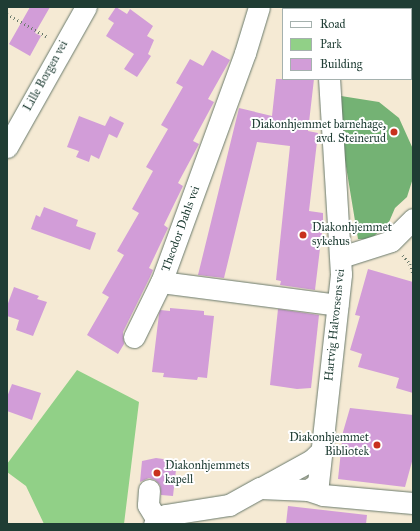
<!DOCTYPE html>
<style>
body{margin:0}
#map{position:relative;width:420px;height:531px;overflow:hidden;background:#f5ead4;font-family:"IM FELL Great Primer",serif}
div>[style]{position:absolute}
.green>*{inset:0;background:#91d087}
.forest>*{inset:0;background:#74b274}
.building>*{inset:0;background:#d29dd8}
.path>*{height:2.5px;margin-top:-1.25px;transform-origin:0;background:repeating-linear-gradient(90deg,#6a7a6c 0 1px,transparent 0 4px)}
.roads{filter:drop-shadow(0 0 1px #6a7a6c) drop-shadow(0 0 1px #6a7a6c)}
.minor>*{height:21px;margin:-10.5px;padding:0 10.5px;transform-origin:10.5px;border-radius:10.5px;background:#fff}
.dots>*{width:11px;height:11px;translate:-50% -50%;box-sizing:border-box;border:2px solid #fff;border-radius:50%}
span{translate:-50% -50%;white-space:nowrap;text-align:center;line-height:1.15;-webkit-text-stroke:4px #fff;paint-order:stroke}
.street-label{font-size:12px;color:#1f3d34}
.poi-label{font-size:12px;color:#1f3d34}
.right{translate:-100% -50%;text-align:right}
.left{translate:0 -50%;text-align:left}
.frame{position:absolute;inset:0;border:8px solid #1f3d34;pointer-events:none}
.legend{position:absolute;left:282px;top:8px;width:130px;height:72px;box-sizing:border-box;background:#fff;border:1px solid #a5b1ae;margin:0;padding:5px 7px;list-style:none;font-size:12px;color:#1f3d34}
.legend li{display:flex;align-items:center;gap:8px;height:20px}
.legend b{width:20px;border:1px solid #a5b1ae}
</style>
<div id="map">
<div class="green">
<i style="clip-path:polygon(77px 370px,139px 402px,124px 524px,44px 524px,26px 486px,7px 472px,7px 464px)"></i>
</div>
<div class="forest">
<i style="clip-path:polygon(328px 7px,413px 7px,413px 46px,411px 9px)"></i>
<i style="clip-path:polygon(341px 96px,379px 102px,399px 118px,413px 149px,413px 178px,407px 197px,395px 208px,389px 222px,371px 239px,358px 239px,342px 142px)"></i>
</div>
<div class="building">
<i style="clip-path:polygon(30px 7px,50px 7px,35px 33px,41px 36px,30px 56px,9px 44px)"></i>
<i style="clip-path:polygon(116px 7px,127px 14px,130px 9px,153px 26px,147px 36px,154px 40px,148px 54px,151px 56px,137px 77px,124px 69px,134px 54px,106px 36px,114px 23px,108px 19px)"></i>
<i style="clip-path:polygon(212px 50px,230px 60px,208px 99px,214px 102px,193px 141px,199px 144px,178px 183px,183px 186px,164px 225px,168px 228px,149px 268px,153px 270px,150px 277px,123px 332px,124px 344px,118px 354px,87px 335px,109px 297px,102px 293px,124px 255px,117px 251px,139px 213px,132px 209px,153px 171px,146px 167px,168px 129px,161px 125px,183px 87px,176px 83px,190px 59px,203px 66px)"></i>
<i style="clip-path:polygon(276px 79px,314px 79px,308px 131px,318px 133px,309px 211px,323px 213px,323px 224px,315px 290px,280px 285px,281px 281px,276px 280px,290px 146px,257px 142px,224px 278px,198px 275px,239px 108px,272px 116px)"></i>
<i style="clip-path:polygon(79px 116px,105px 126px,110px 116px,124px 123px,117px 138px,109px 134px,99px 159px,91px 155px,89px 162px,76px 157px,79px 151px,67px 147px)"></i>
<i style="clip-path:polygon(44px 207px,78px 220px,76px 226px,96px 233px,90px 250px,31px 229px,36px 215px,40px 217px)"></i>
<i style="clip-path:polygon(368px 269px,413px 282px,413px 393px,396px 388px,399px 378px,358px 367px,362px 354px,350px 350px,360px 316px,355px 315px)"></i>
<i style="clip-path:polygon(14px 287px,39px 296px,37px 299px,47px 302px,33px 336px,16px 330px,19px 320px,7px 316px,7px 306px)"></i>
<i style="clip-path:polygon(170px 308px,204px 311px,204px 315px,214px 316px,207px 378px,198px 377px,197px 380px,163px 377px,164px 373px,152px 372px,159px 314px,160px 310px,170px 311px)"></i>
<i style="clip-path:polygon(278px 309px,319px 315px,311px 388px,297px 389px,270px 385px)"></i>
<i style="clip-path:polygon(12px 384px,41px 393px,32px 420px,7px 411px,7px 397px)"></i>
<i style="clip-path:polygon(350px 408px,413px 415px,413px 458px,405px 487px,338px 479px,343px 432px)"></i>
<i style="clip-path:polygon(156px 458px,177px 461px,173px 496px,161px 495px,160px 485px,155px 480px,149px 478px,140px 482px,142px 461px)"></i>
<i style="clip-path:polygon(288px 506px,367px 515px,366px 524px,286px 524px)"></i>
</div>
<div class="path">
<i style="left:7px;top:14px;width:47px;rotate:29.3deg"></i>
<i style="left:403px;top:255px;width:11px;rotate:52deg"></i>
<i style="left:410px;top:264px;width:9px;rotate:72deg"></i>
</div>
<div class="roads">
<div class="minor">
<i style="left:259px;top:7px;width:48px;rotate:106.9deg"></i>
<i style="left:245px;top:53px;width:244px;rotate:110.1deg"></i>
<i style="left:161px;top:282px;width:178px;rotate:7.4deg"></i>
<i style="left:312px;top:7px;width:3px;rotate:45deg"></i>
<i style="left:7px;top:147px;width:161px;rotate:-60.6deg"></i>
<i style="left:341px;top:257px;width:52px;rotate:-17.7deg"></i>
<i style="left:391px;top:241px;width:31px;rotate:-45deg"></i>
<i style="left:134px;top:337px;width:61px;rotate:-63.9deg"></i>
<i style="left:261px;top:488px;width:58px;rotate:-28.8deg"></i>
<i style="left:312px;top:460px;width:14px;rotate:-45deg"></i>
<i style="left:149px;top:490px;width:15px;rotate:94deg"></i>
<i style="left:148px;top:505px;width:17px;rotate:59deg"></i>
<i style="left:308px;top:490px;width:16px;rotate:18deg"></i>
<i style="left:323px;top:495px;width:90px;rotate:5.1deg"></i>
<i style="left:154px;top:524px;width:14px;rotate:-39deg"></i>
<i style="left:165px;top:515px;width:65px;rotate:-8.9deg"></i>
<i style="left:229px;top:505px;width:35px;rotate:-29deg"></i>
<i style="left:260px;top:488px;width:48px;rotate:2.4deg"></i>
<i style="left:308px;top:490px;width:12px;rotate:-35deg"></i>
<i style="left:318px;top:483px;width:210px;rotate:-83.7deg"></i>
<i style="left:341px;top:274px;width:195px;rotate:-93.5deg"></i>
</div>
</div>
<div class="dots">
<i style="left:394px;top:132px;background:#c8321e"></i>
<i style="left:303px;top:235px;background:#c8321e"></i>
<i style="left:377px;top:445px;background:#c8321e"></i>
<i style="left:157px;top:473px;background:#c8321e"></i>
</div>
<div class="street-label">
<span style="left:46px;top:76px;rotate:-61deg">Lille Borgen vei</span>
<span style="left:181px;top:229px;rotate:-70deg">Theodor Dahls vei</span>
<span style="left:335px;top:325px;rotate:-84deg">Hartvig Halvorsens vei</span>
</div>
<div class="poi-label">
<span class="right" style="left:386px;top:132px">Diakonhjemmet barnehage,<br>avd. Steinerud</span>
<span class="left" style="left:312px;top:235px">Diakonhjemmet<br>sykehus</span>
<span class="right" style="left:369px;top:445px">Diakonhjemmet<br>Bibliotek</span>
<span class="left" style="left:165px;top:473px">Diakonhjemmets<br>kapell</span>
</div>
<div class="frame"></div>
<ul class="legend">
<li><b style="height:5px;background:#fff"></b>Road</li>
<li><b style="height:11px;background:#91d087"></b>Park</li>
<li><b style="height:11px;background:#d29dd8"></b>Building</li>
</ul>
</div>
